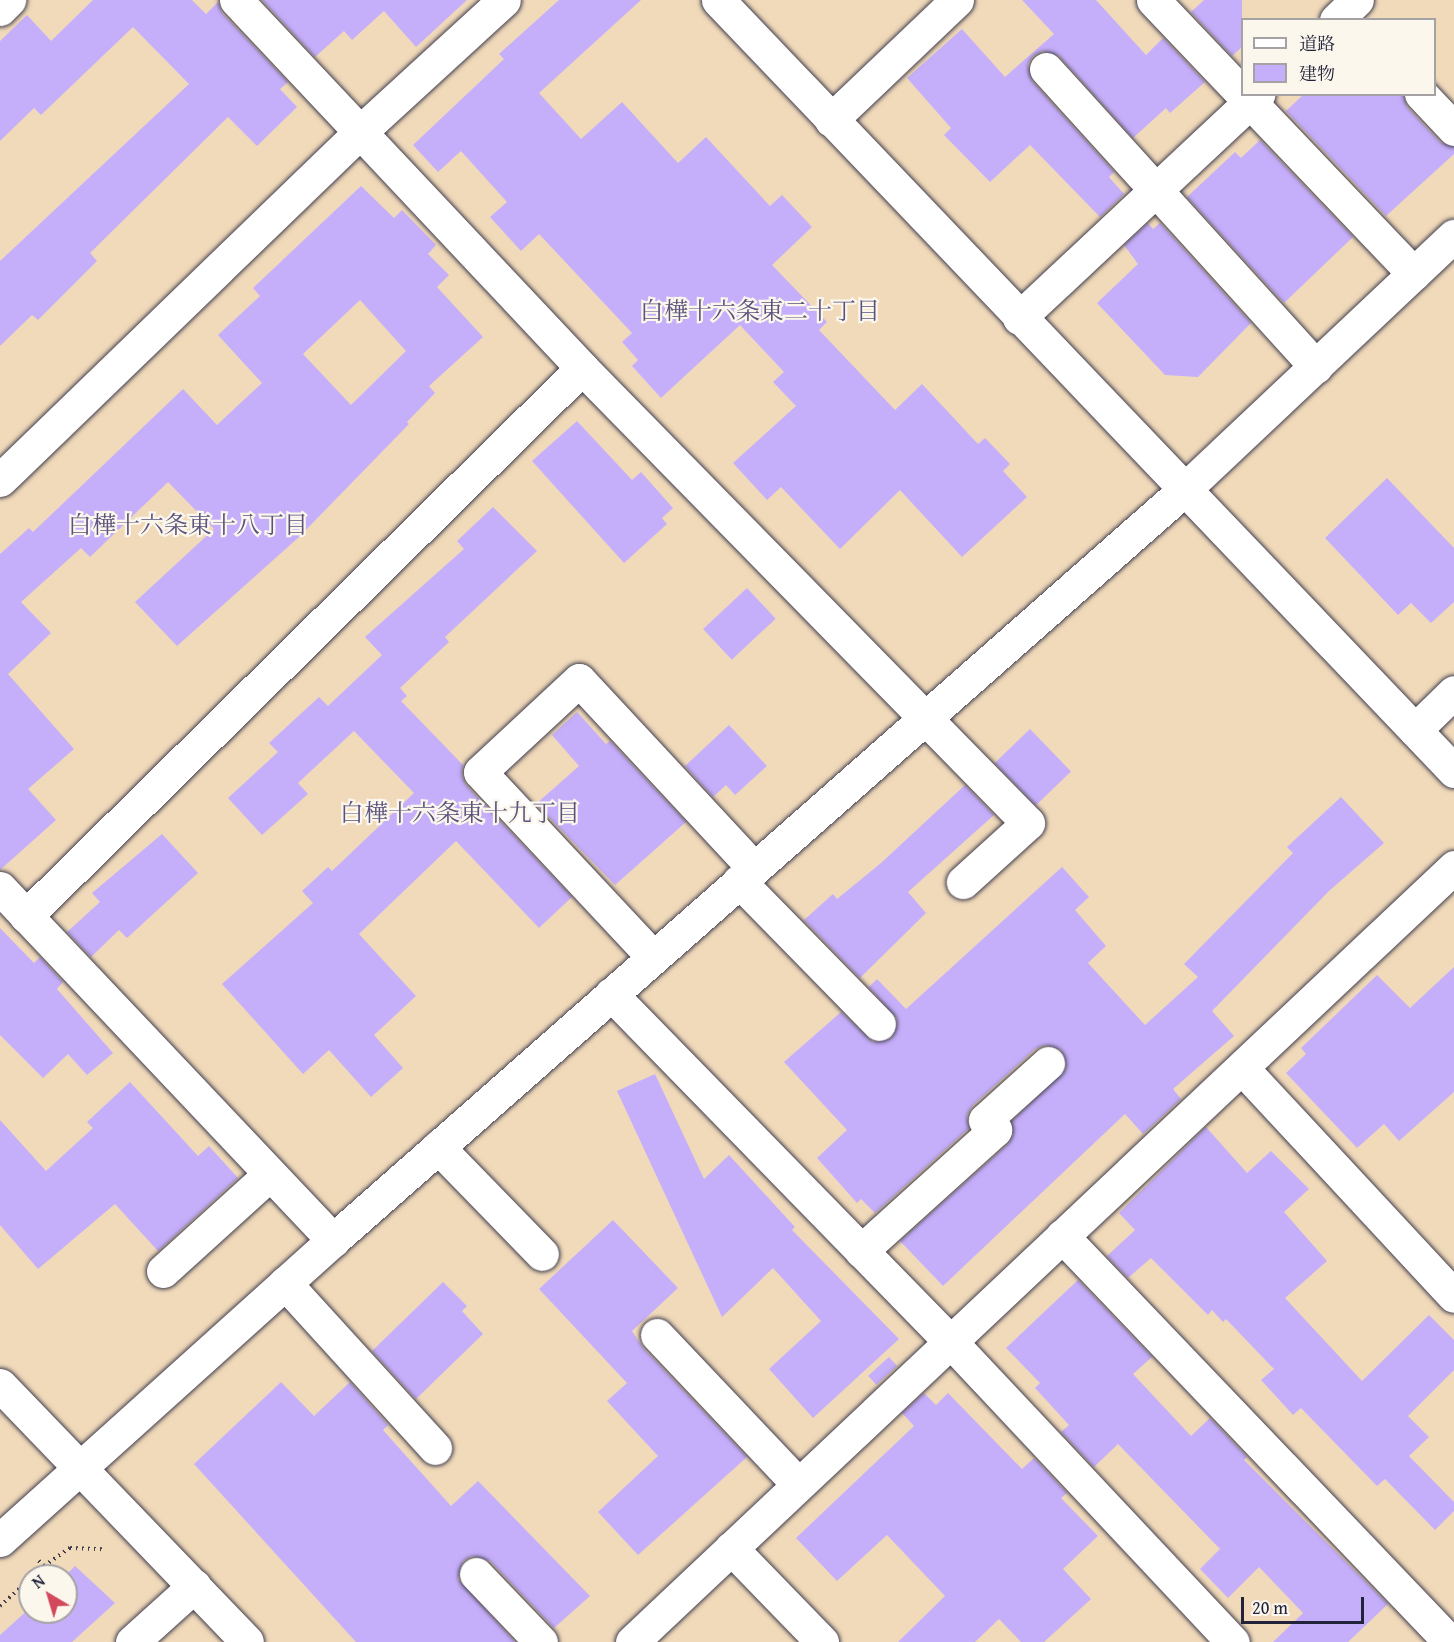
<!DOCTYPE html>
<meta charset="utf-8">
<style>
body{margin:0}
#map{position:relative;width:1454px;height:1642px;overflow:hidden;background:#f1daba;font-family:"Gentium Book Plus","Noto Serif JP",serif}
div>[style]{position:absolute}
.building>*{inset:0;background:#c6affa;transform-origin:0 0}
.path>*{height:4px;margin-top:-2px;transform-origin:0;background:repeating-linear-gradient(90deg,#413e4e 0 1.5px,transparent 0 6px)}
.roads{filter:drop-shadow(0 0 2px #413e4e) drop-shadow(0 0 2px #413e4e)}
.minor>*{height:33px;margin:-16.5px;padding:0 16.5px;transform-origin:16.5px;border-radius:16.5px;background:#fff}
span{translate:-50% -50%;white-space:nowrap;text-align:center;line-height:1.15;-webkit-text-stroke:4.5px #fbf7ec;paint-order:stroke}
.neighbourhood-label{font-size:24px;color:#5b537e}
.legend{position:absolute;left:1241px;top:18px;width:195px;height:78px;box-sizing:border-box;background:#fbf7ec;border:2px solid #a4a2a5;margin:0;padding:8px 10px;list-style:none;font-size:18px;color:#22223b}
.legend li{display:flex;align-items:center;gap:12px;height:30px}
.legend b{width:30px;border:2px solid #a4a2a5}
.north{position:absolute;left:18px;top:1564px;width:60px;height:60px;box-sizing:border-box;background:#fbf7ec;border:2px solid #a4a2a5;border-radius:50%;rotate:322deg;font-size:16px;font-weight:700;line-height:24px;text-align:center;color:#22223b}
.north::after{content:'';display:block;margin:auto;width:21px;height:27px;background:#d1495b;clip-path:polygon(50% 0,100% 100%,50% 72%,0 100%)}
.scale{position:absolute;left:1241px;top:1597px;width:123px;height:27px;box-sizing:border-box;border:3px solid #22223b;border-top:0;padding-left:8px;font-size:18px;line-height:21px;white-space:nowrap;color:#22223b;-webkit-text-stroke:4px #fbf7ec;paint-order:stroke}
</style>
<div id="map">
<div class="building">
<i style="clip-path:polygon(93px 0,192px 0,206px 14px,218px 2px,222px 13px,288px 82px,280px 89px,297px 107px,257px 146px,228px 117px,90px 253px,97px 261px,38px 320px,32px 315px,0 346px,0 261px,189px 84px,133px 27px,41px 115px,34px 108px,0 141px,0 41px,27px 15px,51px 41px)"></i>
<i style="clip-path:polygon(262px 0,467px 0,416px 47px,384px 11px,352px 40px,344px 31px,315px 57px)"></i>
<i style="clip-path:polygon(559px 0,641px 0,539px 93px,581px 139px,622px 102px,678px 163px,706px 137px,770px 206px,782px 195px,812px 227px,772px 265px,827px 322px,819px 330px,895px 410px,922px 384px,978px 444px,985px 438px,1010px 464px,1003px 471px,1027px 497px,962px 557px,900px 490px,840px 549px,781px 487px,767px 500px,733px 463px,796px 406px,773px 382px,784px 372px,740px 325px,661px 398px,632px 366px,638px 360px,622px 342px,632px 333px,539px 234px,521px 251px,490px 217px,507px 202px,461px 151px,438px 172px,413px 145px,504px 59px,499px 54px)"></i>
<i style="clip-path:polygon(1022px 0,1096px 0,1146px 55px,1163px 38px,1205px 82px,1170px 113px,1166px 108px,1133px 138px,1059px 56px,1043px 51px,1033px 56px,1028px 64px,1032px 81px,1114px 172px,1109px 177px,1124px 194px,1100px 217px,1030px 145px,990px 182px,944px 135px,951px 128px,907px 78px,962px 29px,1005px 77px,1054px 34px)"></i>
<i style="clip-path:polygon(1204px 0,1242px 0,1242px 47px,1232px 56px,1191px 12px)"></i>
<i style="clip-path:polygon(1304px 94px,1403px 94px,1407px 107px,1440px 142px,1454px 147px,1454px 154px,1386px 216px,1286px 111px)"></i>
<i style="clip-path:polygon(1260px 140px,1353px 237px,1284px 303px,1187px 197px,1235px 152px,1241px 158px)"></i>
<i style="clip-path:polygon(evenodd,361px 186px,394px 218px,402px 210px,436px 245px,428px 254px,449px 275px,437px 287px,483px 337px,429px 386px,435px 393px,407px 422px,409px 424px,299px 537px,177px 646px,135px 602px,214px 529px,168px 482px,90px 557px,81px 548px,21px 602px,51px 633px,8px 674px,74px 749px,28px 789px,56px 820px,0 870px,0 554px,29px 528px,33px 532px,183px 389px,217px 425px,262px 383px,218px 335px,260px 296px,253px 288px,361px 186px,360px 300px,406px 351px,351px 405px,303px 354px,360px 300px)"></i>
<i style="clip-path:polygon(1148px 223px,1153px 229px,1160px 223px,1251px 323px,1198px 377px,1165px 375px,1097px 303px,1138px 264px,1124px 245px)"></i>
<i style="clip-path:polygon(577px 421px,632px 480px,641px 472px,673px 508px,662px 518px,667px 524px,624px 563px,532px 461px)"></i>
<i style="clip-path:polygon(1387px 478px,1454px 548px,1454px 602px,1431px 623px,1411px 603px,1398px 615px,1325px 538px)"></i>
<i style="clip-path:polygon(493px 507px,537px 551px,445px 637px,449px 642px,400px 688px,407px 696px,401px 701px,463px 765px,462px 776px,466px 785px,572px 897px,539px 928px,456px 841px,359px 934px,416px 996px,374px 1035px,403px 1068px,371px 1097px,329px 1050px,303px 1074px,222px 984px,313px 903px,302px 891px,328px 867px,332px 871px,414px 793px,354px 731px,298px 783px,308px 794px,262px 835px,228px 798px,278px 752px,269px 743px,319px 697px,328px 706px,382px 655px,365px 637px,464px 549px,457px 541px)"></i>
<i style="left:747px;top:588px;width:42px;height:60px;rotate:47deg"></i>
<i style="clip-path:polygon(577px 712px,606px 744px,610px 741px,686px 822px,615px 885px,536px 804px,579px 766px,552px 735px)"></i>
<i style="clip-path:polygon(729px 725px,767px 766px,735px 795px,726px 785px,713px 797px,685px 766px)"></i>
<i style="left:1030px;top:729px;width:59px;height:49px;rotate:46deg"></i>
<i style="clip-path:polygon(965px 785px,994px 815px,908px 892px,926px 913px,860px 978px,804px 920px,833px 894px,837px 899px,881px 863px)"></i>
<i style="clip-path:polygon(1341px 797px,1384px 843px,1329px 891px,1212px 1011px,1234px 1036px,1173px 1089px,1181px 1099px,1143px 1134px,1125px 1114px,943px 1286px,900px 1241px,1008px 1144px,1013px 1135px,1011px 1122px,1066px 1069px,1061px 1050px,1045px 1045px,1035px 1049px,972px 1106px,967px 1115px,969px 1128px,875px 1213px,861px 1199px,857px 1203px,817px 1158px,847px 1130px,784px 1062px,841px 1012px,873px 1042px,892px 1038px,897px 1019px,869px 987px,877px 979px,906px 1009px,1062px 867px,1089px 897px,1075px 910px,1106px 946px,1088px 963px,1145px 1025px,1198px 977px,1184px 964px,1293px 853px,1287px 847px)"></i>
<i style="clip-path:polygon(162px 834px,198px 873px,127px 938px,119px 930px,91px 957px,67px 932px,100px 902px,92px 893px)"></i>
<i style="clip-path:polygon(0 928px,34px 963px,40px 957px,63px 982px,57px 989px,113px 1053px,87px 1075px,68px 1054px,43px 1078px,0 1035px)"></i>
<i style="clip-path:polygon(1454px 967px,1454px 1092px,1399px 1141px,1384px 1124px,1357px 1148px,1286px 1073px,1306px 1054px,1301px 1048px,1377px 975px,1410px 1008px)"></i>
<i style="clip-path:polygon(655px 1074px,704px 1179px,729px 1155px,795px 1227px,792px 1230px,899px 1339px,813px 1418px,769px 1369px,821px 1321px,773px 1268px,722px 1317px,617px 1091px)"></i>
<i style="clip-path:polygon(130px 1082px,198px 1156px,209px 1146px,238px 1178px,158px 1251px,115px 1204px,38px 1269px,0 1225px,0 1120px,46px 1171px,93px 1128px,87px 1122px)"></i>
<i style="clip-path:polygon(1206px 1127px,1247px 1173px,1271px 1151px,1309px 1189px,1284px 1212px,1327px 1261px,1285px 1298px,1362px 1381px,1429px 1315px,1454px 1340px,1454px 1370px,1408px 1416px,1429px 1437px,1409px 1456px,1454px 1502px,1454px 1511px,1435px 1530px,1385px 1479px,1377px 1486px,1301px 1408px,1293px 1415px,1261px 1380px,1274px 1369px,1226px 1319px,1223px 1322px,1212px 1310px,1208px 1315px,1151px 1258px,1128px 1278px,1107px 1256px,1135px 1230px,1119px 1213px)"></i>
<i style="clip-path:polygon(613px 1220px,678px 1288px,632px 1331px,643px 1348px,747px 1457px,638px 1555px,598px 1512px,658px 1456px,607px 1401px,627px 1383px,539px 1289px)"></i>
<i style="clip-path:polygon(1078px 1280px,1152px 1357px,1133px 1374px,1191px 1436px,1210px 1418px,1247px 1457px,1244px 1460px,1388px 1604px,1348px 1642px,1273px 1642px,1303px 1613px,1259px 1567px,1228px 1598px,1200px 1569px,1220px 1549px,1118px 1444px,1094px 1467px,1061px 1432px,1069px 1425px,1035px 1388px,1040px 1383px,1006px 1348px)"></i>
<i style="clip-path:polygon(443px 1282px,467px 1306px,462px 1311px,483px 1334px,416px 1399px,372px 1351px)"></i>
<i style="left:889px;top:1357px;width:12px;height:28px;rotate:48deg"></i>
<i style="clip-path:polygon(281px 1382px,314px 1416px,350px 1382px,388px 1425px,383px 1430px,451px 1506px,478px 1481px,590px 1596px,554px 1628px,490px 1561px,472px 1556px,463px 1561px,458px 1579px,515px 1642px,356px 1642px,194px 1464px)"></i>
<i style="clip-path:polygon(924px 1393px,936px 1405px,948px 1393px,1022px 1469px,1034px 1458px,1067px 1493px,1061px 1498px,1098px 1536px,1063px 1569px,1091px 1599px,1044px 1642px,1021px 1642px,999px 1619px,975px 1642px,898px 1642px,945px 1596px,887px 1535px,837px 1581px,796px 1538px,914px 1426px,902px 1413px)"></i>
<i style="clip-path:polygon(75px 1566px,115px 1603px,72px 1642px,0 1642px,0 1635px,30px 1608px,30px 1612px,66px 1612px,65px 1576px)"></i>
</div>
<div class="path">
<i style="left:44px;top:1566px;width:32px;rotate:-35deg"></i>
<i style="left:70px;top:1548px;width:33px;rotate:2deg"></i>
<i style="left:33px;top:1576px;width:15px;rotate:-42deg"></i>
<i style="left:44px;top:1566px;width:11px;rotate:-135deg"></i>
<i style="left:0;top:1606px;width:40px;rotate:-42deg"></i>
</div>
<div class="roads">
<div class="minor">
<i style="left:236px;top:0;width:505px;rotate:46.76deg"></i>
<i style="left:582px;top:368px;width:637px;rotate:45.57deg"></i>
<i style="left:1028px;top:823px;width:88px;rotate:137.8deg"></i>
<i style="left:718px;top:0;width:1066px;rotate:46.33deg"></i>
<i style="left:1153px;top:0;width:378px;rotate:46.4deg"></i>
<i style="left:0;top:9px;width:13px;rotate:-45deg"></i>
<i style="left:1336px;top:20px;width:29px;rotate:-44deg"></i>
<i style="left:1046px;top:69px;width:402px;rotate:47.8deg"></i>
<i style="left:1421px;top:94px;width:48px;rotate:46.7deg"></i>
<i style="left:831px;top:120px;width:174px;rotate:-43.6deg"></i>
<i style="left:1019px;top:318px;width:328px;rotate:-43.1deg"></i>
<i style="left:0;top:480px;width:501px;rotate:-44.03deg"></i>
<i style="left:360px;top:132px;width:195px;rotate:-42.5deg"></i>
<i style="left:1415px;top:730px;width:54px;rotate:-44.3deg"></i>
<i style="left:739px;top:881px;width:200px;rotate:45.6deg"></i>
<i style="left:0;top:888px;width:485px;rotate:46.6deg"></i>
<i style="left:26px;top:916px;width:781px;rotate:-44.58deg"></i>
<i style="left:653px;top:957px;width:253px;rotate:-133.1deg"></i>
<i style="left:480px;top:772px;width:135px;rotate:-42.9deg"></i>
<i style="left:579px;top:680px;width:257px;rotate:47.1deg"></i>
<i style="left:611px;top:994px;width:485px;rotate:45.7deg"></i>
<i style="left:950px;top:1341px;width:413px;rotate:46.8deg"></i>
<i style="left:1242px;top:1068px;width:311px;rotate:47.1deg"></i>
<i style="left:438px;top:1147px;width:149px;rotate:45.8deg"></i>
<i style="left:1062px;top:1236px;width:562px;rotate:46.3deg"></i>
<i style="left:861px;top:1251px;width:181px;rotate:-42.1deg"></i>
<i style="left:995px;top:1130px;width:14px;rotate:-135deg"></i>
<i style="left:985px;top:1120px;width:85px;rotate:-42.1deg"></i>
<i style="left:163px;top:1271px;width:144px;rotate:-42.2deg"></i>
<i style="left:285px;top:1283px;width:223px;rotate:47.7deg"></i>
<i style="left:657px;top:1335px;width:204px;rotate:46.6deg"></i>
<i style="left:0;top:1385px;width:356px;rotate:46.1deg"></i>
<i style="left:0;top:1540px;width:448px;rotate:-42deg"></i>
<i style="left:333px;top:1240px;width:1133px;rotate:-41.39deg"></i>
<i style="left:1183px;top:491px;width:372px;rotate:-43.3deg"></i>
<i style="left:731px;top:1548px;width:131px;rotate:45.9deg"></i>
<i style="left:476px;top:1574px;width:94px;rotate:46.3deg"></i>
<i style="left:132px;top:1642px;width:84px;rotate:-42.1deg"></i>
<i style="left:632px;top:1642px;width:1130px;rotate:-43.31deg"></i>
</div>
</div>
<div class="neighbourhood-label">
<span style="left:760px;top:311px">白樺十六条東二十丁目</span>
<span style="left:188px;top:525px">白樺十六条東十八丁目</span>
<span style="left:460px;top:813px">白樺十六条東十九丁目</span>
</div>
<ul class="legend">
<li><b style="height:8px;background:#fff"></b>道路</li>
<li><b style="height:16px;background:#c6affa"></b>建物</li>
</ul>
<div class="north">N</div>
<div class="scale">20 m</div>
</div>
